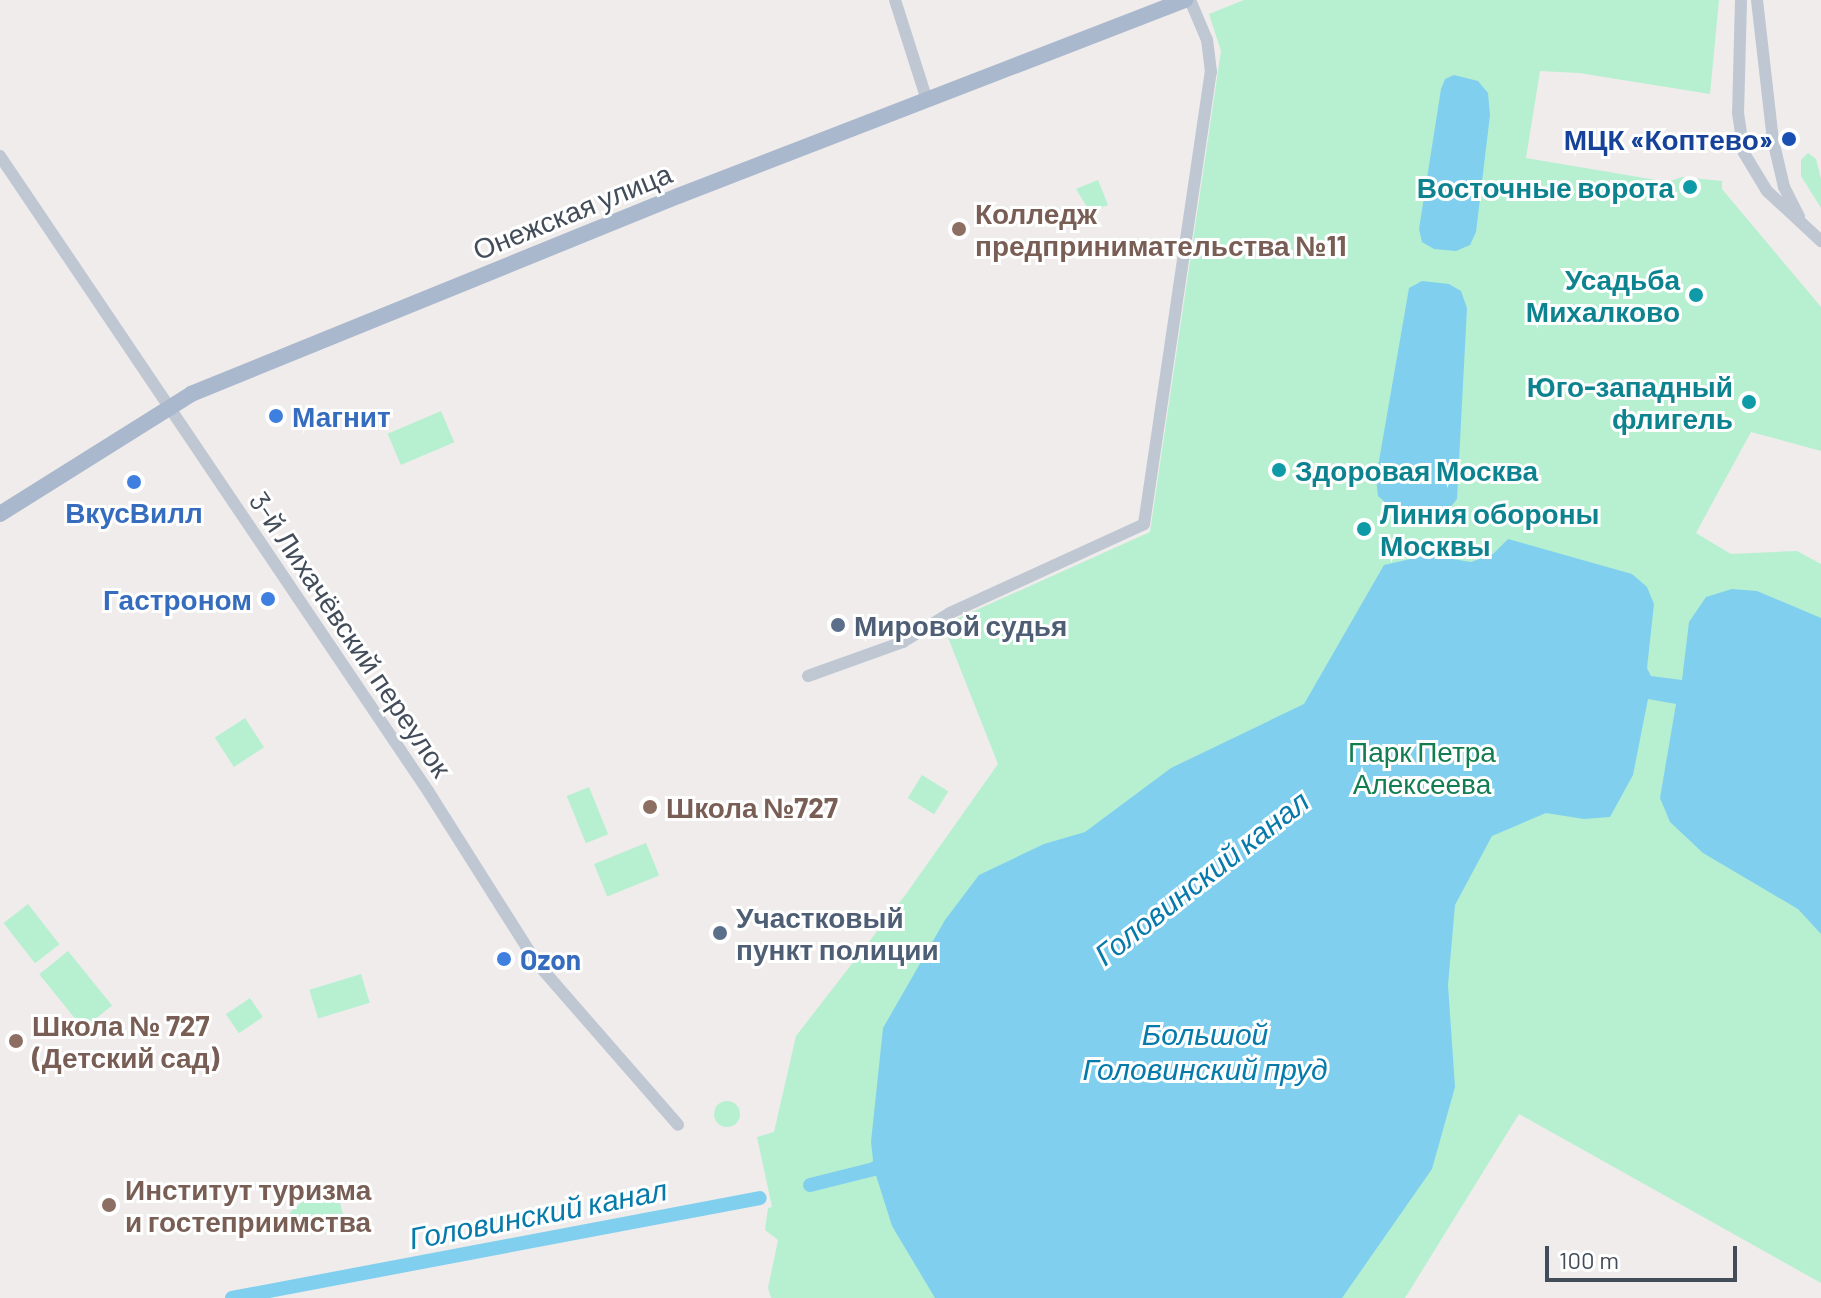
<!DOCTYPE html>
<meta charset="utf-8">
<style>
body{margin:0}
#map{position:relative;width:1821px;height:1298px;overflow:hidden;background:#efeceb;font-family:Barlow,sans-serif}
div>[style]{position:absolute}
.green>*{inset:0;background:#b6f0d1;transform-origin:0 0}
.round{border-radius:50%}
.water>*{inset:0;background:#81cfef}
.canal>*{height:14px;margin:-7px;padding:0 7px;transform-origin:7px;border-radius:7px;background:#81cfef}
.minor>*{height:12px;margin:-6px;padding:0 6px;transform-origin:6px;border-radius:6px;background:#bec7d2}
.major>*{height:16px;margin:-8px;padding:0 8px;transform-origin:8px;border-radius:8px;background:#aab8cd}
.dots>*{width:22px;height:22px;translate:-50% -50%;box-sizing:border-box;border:4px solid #fff;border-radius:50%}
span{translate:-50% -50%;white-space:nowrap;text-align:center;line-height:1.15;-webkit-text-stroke:6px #fff;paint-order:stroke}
.transit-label{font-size:28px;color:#164399;font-weight:700}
.right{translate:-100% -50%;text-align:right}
.culture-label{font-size:28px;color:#0d838f;font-weight:700}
.left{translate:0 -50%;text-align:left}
.street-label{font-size:28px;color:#434d5a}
.education-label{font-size:28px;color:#785e54;font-weight:700}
.shop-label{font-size:28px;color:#366cbe;font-weight:700}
.service-label{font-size:28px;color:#4e5e75;font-weight:700}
.park-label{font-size:28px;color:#127d50}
.water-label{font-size:30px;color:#067aaa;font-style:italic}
.scale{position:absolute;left:1545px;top:1246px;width:192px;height:36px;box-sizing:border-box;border:4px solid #434d5a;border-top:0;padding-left:10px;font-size:24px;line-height:28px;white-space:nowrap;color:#434d5a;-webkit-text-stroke:6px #fff;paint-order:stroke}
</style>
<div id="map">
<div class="green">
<i style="clip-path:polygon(1244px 0,1719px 0,1710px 94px,1579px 73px,1540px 71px,1526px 158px,1668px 182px,1682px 177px,1722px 181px,1722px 189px,1821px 307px,1821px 451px,1751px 432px,1696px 533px,1731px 554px,1797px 551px,1821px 564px,1821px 1283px,1519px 1114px,1405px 1298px,771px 1298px,768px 1288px,778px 1240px,765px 1230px,768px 1208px,772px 1207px,757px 1137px,774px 1132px,796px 1036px,906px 894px,998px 764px,943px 625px,1150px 532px,1221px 51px,1209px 14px)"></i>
<i style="clip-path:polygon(1808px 153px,1816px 159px,1821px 179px,1821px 208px,1801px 176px,1801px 160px)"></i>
<i style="clip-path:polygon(1098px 180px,1108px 205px,1090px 212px,1076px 189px)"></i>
<i style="left:441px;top:411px;width:34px;height:58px;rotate:67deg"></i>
<i style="left:245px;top:718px;width:35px;height:36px;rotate:57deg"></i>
<i style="left:922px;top:775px;width:31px;height:27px;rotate:32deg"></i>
<i style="left:589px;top:787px;width:51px;height:24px;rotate:68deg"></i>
<i style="left:646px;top:843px;width:35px;height:56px;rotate:68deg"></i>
<i style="left:28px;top:904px;width:51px;height:31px;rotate:52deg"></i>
<i style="left:68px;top:951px;width:70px;height:37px;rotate:51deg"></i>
<i style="left:361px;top:974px;width:30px;height:54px;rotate:73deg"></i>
<i style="left:250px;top:998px;width:23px;height:29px;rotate:56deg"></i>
<i class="round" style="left:714px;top:1101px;width:26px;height:26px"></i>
<i style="clip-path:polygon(323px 1195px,339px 1199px,344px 1218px,332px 1229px,312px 1234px,295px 1230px,290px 1212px,303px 1201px)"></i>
</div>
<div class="water">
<i style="clip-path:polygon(1454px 75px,1478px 81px,1488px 93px,1490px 115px,1476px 232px,1470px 245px,1456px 251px,1434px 249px,1422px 242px,1419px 229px,1441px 89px,1445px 79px)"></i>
<i style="clip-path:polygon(1422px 281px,1449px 284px,1461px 291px,1467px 308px,1457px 499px,1449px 509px,1437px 514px,1388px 505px,1378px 496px,1376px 478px,1409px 288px)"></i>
<i style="clip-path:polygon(1508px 539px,1632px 574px,1647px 587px,1654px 604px,1647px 668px,1651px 676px,1682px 680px,1689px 622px,1706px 597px,1732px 589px,1757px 591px,1821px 618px,1821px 934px,1798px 909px,1703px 853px,1670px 822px,1660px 798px,1676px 704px,1648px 699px,1633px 775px,1610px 817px,1584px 819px,1546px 813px,1492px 836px,1455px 905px,1448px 985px,1455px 1087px,1432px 1169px,1342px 1298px,935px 1298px,892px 1226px,874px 1169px,871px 1142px,883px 1028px,945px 920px,979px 875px,1044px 844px,1085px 832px,1171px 768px,1304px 704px,1384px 565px,1428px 555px,1471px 562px,1493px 554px)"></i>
</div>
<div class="canal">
<i style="left:810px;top:1185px;width:66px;rotate:-14deg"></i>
<i style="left:874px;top:1169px;width:18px;rotate:-38deg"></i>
<i style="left:232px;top:1298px;width:537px;rotate:-10.72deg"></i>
</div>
<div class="minor">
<i style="left:895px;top:0;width:105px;rotate:72.3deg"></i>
<i style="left:1741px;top:0;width:113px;rotate:91.5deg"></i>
<i style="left:1738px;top:113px;width:40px;rotate:81.5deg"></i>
<i style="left:1744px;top:153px;width:44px;rotate:58.8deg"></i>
<i style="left:1767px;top:191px;width:74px;rotate:42.8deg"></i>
<i style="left:1757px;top:0;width:141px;rotate:83.5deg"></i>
<i style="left:1773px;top:140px;width:48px;rotate:76.8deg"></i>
<i style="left:1784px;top:187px;width:33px;rotate:63deg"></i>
<i style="left:0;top:156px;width:766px;rotate:56.02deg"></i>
<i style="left:428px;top:791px;width:202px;rotate:57.7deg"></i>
<i style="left:536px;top:962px;width:216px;rotate:48.9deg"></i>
<i style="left:808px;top:676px;width:101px;rotate:-19.7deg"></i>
<i style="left:903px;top:642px;width:55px;rotate:-31.7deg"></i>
<i style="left:950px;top:613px;width:213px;rotate:-24.6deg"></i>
<i style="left:1144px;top:524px;width:457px;rotate:-81.6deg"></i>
<i style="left:1211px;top:72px;width:32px;rotate:-97deg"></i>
<i style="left:1207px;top:40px;width:43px;rotate:-113deg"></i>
</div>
<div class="major">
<i style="left:0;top:514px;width:226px;rotate:-32.1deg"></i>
<i style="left:191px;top:394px;width:526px;rotate:-22.13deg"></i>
<i style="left:678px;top:196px;width:544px;rotate:-21.14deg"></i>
</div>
<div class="dots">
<i style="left:1789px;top:139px;background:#1a4fb4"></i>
<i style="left:1690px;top:187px;background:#0f9aa8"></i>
<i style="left:959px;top:229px;background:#8d6e63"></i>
<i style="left:1696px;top:295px;background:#0f9aa8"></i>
<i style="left:1749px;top:402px;background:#0f9aa8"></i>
<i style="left:276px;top:416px;background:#3f7fe0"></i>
<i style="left:1279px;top:470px;background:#0f9aa8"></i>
<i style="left:134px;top:482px;background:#3f7fe0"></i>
<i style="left:1364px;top:529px;background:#0f9aa8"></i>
<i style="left:268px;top:599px;background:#3f7fe0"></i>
<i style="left:838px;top:625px;background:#5c6f8a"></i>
<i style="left:650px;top:807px;background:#8d6e63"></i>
<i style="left:720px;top:933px;background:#5c6f8a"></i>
<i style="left:504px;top:959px;background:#3f7fe0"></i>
<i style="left:16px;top:1041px;background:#8d6e63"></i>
<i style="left:109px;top:1205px;background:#8d6e63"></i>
</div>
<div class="transit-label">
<span class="right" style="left:1773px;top:139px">МЦК «Коптево»</span>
</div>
<div class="culture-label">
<span class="right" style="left:1674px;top:187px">Восточные ворота</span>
<span class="right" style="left:1680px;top:295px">Усадьба<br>Михалково</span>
<span class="right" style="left:1733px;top:402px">Юго-западный<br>флигель</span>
<span class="left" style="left:1295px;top:470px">Здоровая Москва</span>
<span class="left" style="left:1380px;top:529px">Линия обороны<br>Москвы</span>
</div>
<div class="street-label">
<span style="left:572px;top:211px;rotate:-22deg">Онежская улица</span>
<span style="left:351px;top:634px;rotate:56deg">3-й Лихачёвский переулок</span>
</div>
<div class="education-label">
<span class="left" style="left:975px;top:229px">Колледж<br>предпринимательства №11</span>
<span class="left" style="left:666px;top:807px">Школа №727</span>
<span class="left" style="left:32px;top:1041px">Школа № 727<br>(Детский сад)</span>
<span class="left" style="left:125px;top:1205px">Институт туризма<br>и гостеприимства</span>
</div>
<div class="shop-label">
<span class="left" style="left:292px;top:416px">Магнит</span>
<span style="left:134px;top:512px">ВкусВилл</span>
<span class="right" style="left:252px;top:599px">Гастроном</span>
<span class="left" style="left:520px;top:959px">Ozon</span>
</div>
<div class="service-label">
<span class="left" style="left:854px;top:625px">Мировой судья</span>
<span class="left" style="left:736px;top:933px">Участковый<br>пункт полиции</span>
</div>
<div class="park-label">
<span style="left:1422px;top:767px">Парк Петра<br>Алексеева</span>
</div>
<div class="water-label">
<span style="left:1201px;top:877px;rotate:-38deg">Головинский канал</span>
<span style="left:1205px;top:1050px">Большой<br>Головинский пруд</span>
<span style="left:538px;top:1213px;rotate:-11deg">Головинский канал</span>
</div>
<div class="scale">100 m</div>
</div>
